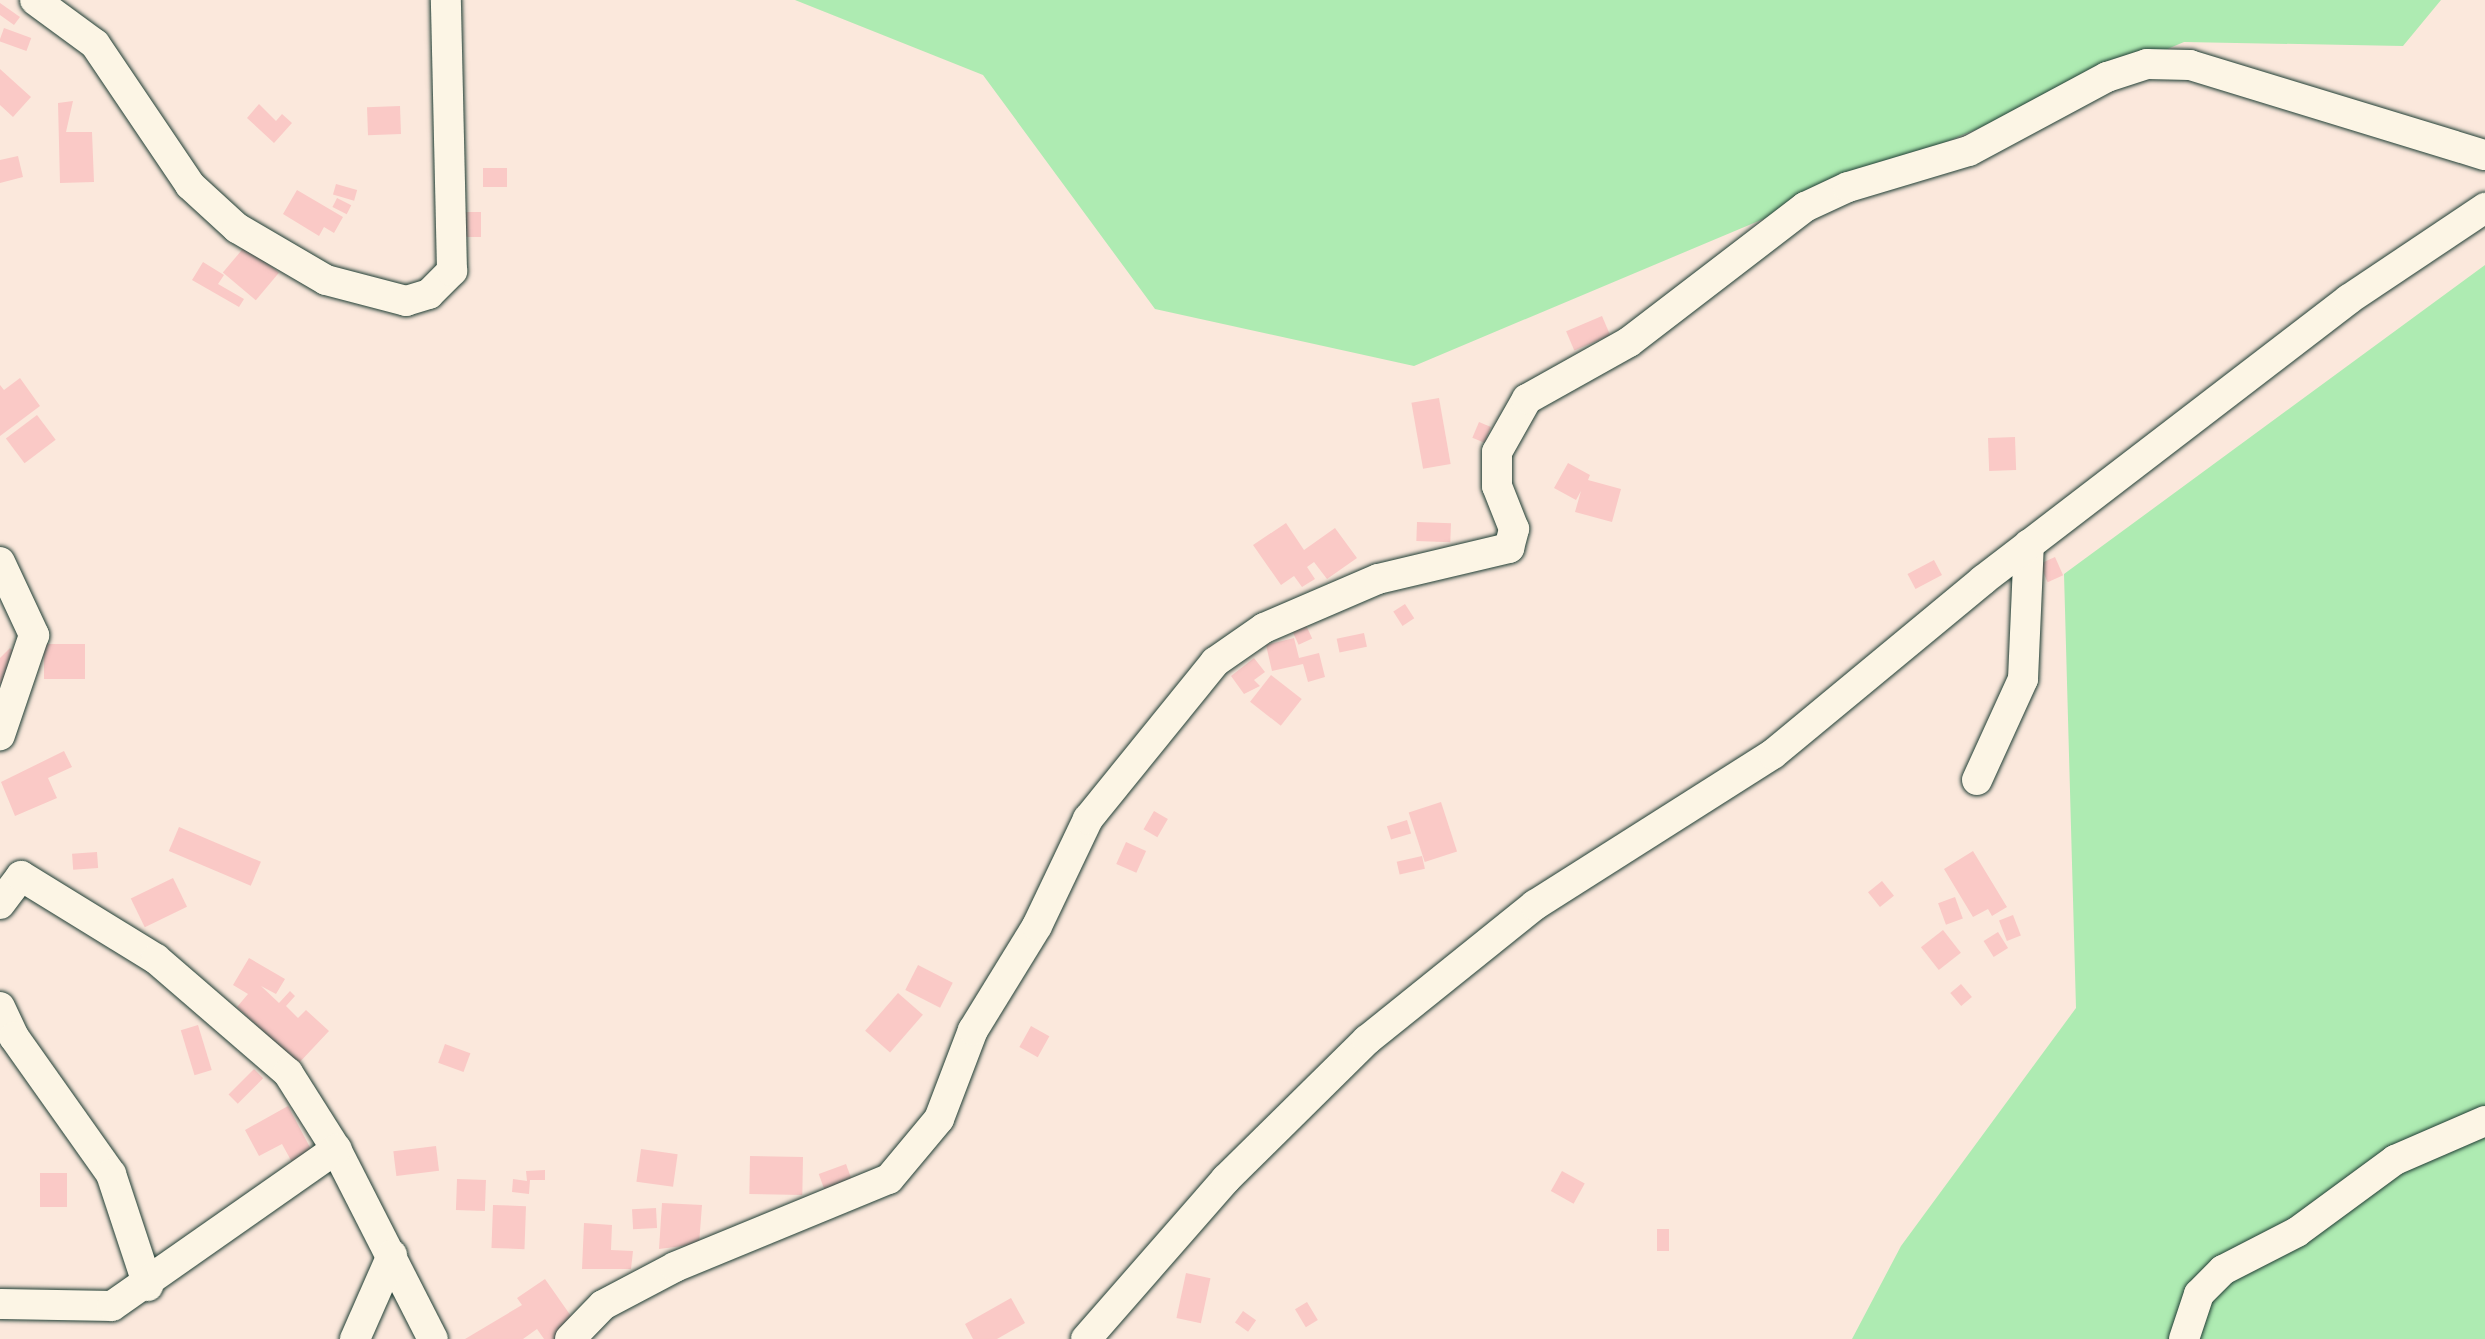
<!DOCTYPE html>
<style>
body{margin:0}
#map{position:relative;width:2485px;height:1339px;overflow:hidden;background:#fbe8dc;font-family:"Balsamiq Sans",sans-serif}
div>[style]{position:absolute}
.green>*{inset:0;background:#aeebb2}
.building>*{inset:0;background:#fac9c6;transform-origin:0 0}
.roads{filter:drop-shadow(0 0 2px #1f3d34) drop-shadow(0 0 2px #1f3d34)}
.minor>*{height:30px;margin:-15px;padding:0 15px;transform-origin:15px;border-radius:15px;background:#fcf5e5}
span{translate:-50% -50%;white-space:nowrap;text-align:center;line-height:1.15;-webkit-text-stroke:8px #fcf5e5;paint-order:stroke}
</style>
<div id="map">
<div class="green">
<i style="clip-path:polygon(795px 0,2441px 0,2403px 46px,2184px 42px,1414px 366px,1155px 309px,983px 75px)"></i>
<i style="clip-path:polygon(2485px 265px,2485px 1339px,1852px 1339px,1901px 1246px,2076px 1008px,2064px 574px)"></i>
</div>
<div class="building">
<i style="clip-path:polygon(0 3px,20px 17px,14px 25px,0 15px)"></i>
<i style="left:4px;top:28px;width:29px;height:14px;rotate:20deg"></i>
<i style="clip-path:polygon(0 69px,31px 97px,13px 117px,0 105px)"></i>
<i style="clip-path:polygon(73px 101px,66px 132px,92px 132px,94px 182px,60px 183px,58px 103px)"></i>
<i style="clip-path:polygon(259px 104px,276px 121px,282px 114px,292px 123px,274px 143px,247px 118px)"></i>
<i style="left:400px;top:106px;width:28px;height:33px;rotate:88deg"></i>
<i style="clip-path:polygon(18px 156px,23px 177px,0 183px,0 160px)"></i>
<i style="left:507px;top:168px;width:19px;height:24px;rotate:90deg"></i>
<i style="left:336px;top:184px;width:22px;height:11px;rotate:16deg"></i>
<i style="clip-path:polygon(297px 190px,343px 217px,334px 233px,324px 227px,319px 236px,283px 214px)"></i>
<i style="left:337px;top:198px;width:16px;height:10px;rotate:27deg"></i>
<i style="left:461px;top:212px;width:20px;height:25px"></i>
<i style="left:246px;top:245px;width:43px;height:36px;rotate:40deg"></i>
<i style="clip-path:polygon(203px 262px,224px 275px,218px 284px,244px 299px,239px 307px,192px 280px)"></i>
<i style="left:1602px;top:316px;width:21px;height:39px;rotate:67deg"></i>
<i style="clip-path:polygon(20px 378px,40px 406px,0 436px,0 385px,4px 390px)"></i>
<i style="left:1439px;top:398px;width:67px;height:28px;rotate:80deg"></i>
<i style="left:37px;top:415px;width:31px;height:39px;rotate:53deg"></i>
<i style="left:1479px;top:422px;width:13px;height:17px;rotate:23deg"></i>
<i style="left:2015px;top:437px;width:33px;height:27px;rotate:88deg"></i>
<i style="clip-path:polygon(1568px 463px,1590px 475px,1588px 480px,1621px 489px,1612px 522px,1575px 512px,1581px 491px,1576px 500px,1554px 488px)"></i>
<i style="left:1417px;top:522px;width:34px;height:19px;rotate:2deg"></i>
<i style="clip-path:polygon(1286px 523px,1304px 550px,1335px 528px,1357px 558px,1327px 579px,1314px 562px,1307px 567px,1315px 579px,1302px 587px,1294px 576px,1281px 585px,1253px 545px)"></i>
<i style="left:2055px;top:557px;width:20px;height:17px;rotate:66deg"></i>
<i style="left:1934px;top:560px;width:17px;height:30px;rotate:62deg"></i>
<i style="left:1405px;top:604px;width:17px;height:14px;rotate:57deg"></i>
<i style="left:1305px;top:623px;width:17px;height:15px;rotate:65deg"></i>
<i style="left:1364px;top:633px;width:14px;height:28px;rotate:78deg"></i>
<i style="clip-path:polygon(1294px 638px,1299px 658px,1319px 653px,1325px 677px,1308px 682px,1303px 664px,1272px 671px,1266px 645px)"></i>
<i style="left:44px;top:644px;width:41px;height:35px"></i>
<i style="clip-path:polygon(10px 648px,23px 660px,0 685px,0 658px)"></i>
<i style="clip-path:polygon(1254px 658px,1265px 672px,1254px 680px,1260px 686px,1244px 694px,1231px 676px)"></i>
<i style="left:1271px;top:675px;width:39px;height:34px;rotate:38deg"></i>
<i style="clip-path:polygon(64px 751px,72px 767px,48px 778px,57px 798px,15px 816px,1px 782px)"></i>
<i style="left:1441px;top:802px;width:52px;height:34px;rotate:72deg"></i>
<i style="left:1154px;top:811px;width:16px;height:21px;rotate:30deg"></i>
<i style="left:1407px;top:820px;width:14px;height:21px;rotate:73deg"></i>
<i style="left:179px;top:827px;width:89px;height:26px;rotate:23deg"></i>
<i style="left:1126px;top:842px;width:22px;height:24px;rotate:24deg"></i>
<i style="clip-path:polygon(1973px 851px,2007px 907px,1992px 916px,1988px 909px,1973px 917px,1944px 869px)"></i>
<i style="left:97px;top:852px;width:16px;height:25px;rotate:86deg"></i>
<i style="left:1422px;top:856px;width:13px;height:26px;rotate:77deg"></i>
<i style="left:173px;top:878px;width:32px;height:47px;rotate:64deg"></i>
<i style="left:1882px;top:881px;width:19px;height:18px;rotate:51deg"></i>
<i style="left:1955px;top:897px;width:23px;height:18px;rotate:70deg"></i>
<i style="left:2013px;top:915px;width:22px;height:15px;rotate:69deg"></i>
<i style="left:1943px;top:930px;width:29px;height:28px;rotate:52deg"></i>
<i style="left:1998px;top:932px;width:19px;height:17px;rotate:58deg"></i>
<i style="clip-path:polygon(249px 958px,285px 979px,276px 994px,261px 986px,279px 1003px,290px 991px,295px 996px,286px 1006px,298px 1018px,306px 1010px,329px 1031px,298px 1064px,237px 1007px,248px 994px,233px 985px)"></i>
<i style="left:918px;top:965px;width:39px;height:28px;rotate:27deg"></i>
<i style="left:1961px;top:984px;width:17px;height:14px;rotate:50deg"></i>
<i style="left:898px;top:993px;width:33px;height:50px;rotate:41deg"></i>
<i style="left:198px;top:1025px;width:47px;height:18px;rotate:73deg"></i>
<i style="left:1031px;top:1026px;width:21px;height:24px;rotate:29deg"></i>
<i style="left:445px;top:1044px;width:27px;height:20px;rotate:20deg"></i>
<i style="left:254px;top:1069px;width:13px;height:36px;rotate:45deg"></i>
<i style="clip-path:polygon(288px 1106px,313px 1153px,293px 1164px,282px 1144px,259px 1156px,245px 1130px)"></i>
<i style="left:436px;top:1146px;width:25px;height:43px;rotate:83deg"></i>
<i style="left:641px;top:1149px;width:37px;height:33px;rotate:8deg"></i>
<i style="left:750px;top:1156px;width:53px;height:38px;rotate:1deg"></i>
<i style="left:846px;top:1164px;width:20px;height:29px;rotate:70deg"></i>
<i style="clip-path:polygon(545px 1170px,545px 1180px,530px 1180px,529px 1194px,512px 1192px,513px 1179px,527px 1181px,526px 1171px)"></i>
<i style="left:1562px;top:1171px;width:26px;height:23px;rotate:29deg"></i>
<i style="left:40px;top:1173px;width:27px;height:34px"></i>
<i style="left:457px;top:1179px;width:29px;height:31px;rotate:2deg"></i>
<i style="clip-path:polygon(662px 1203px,702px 1205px,699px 1244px,659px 1249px)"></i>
<i style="left:493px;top:1205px;width:33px;height:43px;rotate:2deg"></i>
<i style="left:656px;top:1208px;width:20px;height:24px;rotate:87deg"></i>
<i style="clip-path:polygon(584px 1223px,612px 1225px,611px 1250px,633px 1251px,631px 1269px,582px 1269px)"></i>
<i style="left:1657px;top:1229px;width:12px;height:22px"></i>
<i style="left:1186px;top:1273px;width:25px;height:46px;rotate:12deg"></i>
<i style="clip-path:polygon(545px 1279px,578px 1326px,559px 1339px,544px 1339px,537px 1329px,523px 1339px,465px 1339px,522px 1305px,517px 1298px)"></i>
<i style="clip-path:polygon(1011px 1298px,1025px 1323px,997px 1339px,973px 1339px,965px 1324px)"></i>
<i style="left:1307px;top:1302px;width:21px;height:14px;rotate:59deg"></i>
<i style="left:1243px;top:1311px;width:16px;height:14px;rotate:35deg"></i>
</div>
<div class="roads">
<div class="minor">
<i style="left:35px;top:0;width:74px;rotate:36.3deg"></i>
<i style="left:95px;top:44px;width:170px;rotate:56deg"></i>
<i style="left:190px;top:185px;width:64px;rotate:42.5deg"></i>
<i style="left:237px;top:228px;width:103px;rotate:30.3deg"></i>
<i style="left:326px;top:280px;width:83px;rotate:14.7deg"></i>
<i style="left:406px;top:301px;width:24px;rotate:-17deg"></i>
<i style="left:429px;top:294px;width:33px;rotate:-45deg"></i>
<i style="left:452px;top:271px;width:271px;rotate:-91.3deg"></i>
<i style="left:0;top:562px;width:81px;rotate:65deg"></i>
<i style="left:34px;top:635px;width:106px;rotate:108.8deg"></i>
<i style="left:1977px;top:780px;width:111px;rotate:-65.5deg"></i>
<i style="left:2023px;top:679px;width:135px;rotate:-87.5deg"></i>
<i style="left:0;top:904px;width:35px;rotate:-53deg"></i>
<i style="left:21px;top:876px;width:158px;rotate:31.6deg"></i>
<i style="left:156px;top:959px;width:174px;rotate:40.8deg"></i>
<i style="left:288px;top:1073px;width:90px;rotate:57.7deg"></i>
<i style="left:336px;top:1149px;width:213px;rotate:63deg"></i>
<i style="left:0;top:1007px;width:33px;rotate:65deg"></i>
<i style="left:14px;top:1037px;width:168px;rotate:54.7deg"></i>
<i style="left:111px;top:1174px;width:118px;rotate:71.7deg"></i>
<i style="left:0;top:1304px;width:112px;rotate:1deg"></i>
<i style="left:112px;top:1306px;width:274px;rotate:-35deg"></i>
<i style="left:355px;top:1339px;width:92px;rotate:-66.2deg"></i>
<i style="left:570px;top:1339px;width:47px;rotate:-45.9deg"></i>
<i style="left:603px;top:1305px;width:81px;rotate:-27.8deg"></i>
<i style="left:675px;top:1267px;width:231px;rotate:-22.4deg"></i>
<i style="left:889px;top:1179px;width:78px;rotate:-50.2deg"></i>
<i style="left:939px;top:1119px;width:95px;rotate:-69.1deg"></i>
<i style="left:973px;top:1030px;width:122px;rotate:-58.4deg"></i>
<i style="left:1037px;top:926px;width:119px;rotate:-64.5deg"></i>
<i style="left:1088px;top:819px;width:202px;rotate:-51deg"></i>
<i style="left:1215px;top:662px;width:60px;rotate:-34.8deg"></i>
<i style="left:1264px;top:628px;width:124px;rotate:-23.3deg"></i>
<i style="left:1378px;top:579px;width:135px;rotate:-13.3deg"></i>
<i style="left:1509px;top:548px;width:20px;rotate:-75deg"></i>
<i style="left:1514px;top:529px;width:46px;rotate:-111.6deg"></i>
<i style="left:1497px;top:486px;width:34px;rotate:-90deg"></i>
<i style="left:1497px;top:452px;width:61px;rotate:-60.5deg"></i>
<i style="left:1527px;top:399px;width:117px;rotate:-29.2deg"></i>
<i style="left:1629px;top:342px;width:222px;rotate:-37.5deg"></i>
<i style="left:1805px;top:207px;width:47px;rotate:-24.9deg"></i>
<i style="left:1848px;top:187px;width:126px;rotate:-16.6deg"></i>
<i style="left:1969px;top:151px;width:157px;rotate:-28.2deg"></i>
<i style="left:2107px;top:77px;width:42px;rotate:-18deg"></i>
<i style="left:2147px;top:64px;width:43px;rotate:1.3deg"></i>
<i style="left:2190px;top:65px;width:308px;rotate:17deg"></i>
<i style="left:1086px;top:1339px;width:213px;rotate:-48.8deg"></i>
<i style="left:1226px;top:1179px;width:198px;rotate:-44.6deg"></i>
<i style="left:1367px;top:1040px;width:216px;rotate:-38.8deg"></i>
<i style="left:1535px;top:905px;width:282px;rotate:-32.4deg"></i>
<i style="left:1773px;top:754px;width:273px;rotate:-39.6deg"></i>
<i style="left:1983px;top:580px;width:461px;rotate:-37.5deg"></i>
<i style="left:2349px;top:299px;width:164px;rotate:-33.8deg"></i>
<i style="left:2184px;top:1339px;width:47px;rotate:-71.6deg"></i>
<i style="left:2199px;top:1294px;width:34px;rotate:-45deg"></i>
<i style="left:2223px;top:1270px;width:83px;rotate:-27.2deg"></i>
<i style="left:2297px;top:1232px;width:122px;rotate:-36.3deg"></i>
<i style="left:2395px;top:1160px;width:98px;rotate:-23.4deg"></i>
</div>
</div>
</div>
